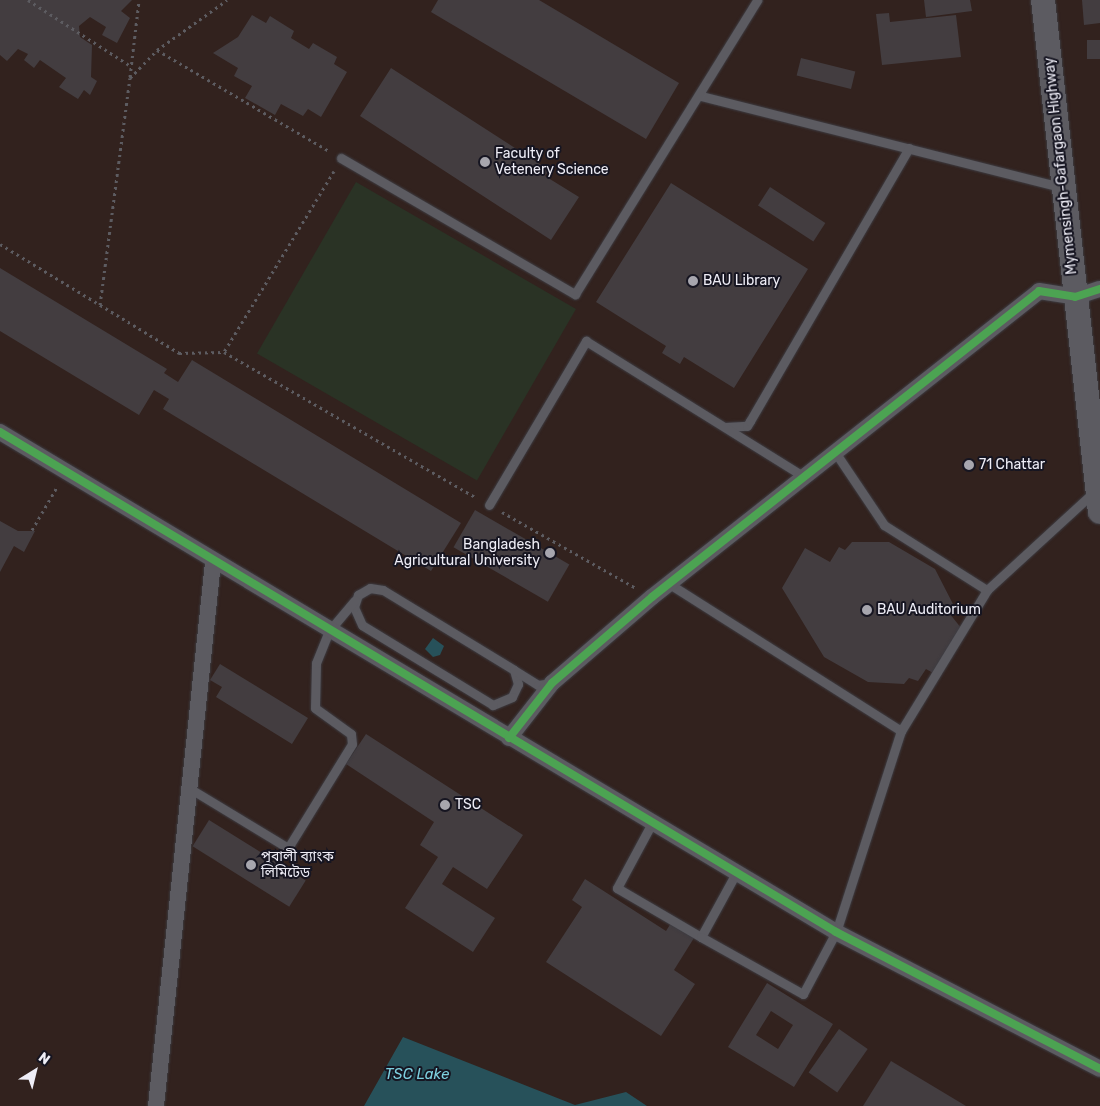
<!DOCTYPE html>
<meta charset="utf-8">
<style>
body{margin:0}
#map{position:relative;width:1100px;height:1106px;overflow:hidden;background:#222128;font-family:Rubik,"Noto Sans Bengali",sans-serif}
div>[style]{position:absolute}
.education>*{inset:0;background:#32221e;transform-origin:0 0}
.green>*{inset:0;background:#2a3325;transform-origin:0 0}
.water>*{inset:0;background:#27515a}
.building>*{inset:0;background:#433d40;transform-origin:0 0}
.path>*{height:3px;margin-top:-1.5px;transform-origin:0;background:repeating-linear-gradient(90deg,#5d5c61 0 2.5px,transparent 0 6.5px)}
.roads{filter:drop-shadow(0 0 1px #3d3c42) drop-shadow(0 0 1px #3d3c42)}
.service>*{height:9px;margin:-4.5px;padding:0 4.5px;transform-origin:4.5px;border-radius:4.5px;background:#5c5b61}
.minor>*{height:16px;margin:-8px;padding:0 8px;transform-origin:8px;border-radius:8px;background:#5c5b61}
.secondary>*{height:24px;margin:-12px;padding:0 12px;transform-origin:12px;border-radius:12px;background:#5c5b61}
.cycleway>*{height:8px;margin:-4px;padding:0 4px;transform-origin:4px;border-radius:4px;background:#4ca352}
.dots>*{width:14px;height:14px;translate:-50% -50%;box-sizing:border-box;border:2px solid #161521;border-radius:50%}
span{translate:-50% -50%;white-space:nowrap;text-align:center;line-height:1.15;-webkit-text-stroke:4px #161521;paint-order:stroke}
.poi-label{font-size:14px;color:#eeedf6}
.left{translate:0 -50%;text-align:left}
.right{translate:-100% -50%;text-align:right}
.street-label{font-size:14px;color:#eeedf6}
.water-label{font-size:15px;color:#7ed0e0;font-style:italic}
.north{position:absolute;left:10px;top:1046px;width:50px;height:50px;-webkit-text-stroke:4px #161521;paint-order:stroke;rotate:36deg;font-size:14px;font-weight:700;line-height:20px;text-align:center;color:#eeedf6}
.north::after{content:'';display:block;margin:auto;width:18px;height:22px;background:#eeedf6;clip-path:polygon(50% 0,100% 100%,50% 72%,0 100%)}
</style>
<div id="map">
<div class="education">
<i style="left:0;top:0;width:1100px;height:1106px"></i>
</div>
<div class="green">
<i style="left:356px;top:182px;width:254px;height:198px;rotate:30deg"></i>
</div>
<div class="water">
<i style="clip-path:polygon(433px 638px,444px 646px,440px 655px,433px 657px,425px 649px)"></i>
<i style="clip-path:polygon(403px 1037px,575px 1105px,626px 1092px,647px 1106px,364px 1106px)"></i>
</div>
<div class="building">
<i style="clip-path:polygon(0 0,132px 0,121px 11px,130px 18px,117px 43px,102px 35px,106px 27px,90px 17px,79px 26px,80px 37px,92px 45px,91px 77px,97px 81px,90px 95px,84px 90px,78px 99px,59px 87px,66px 78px,40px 60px,34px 68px,24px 60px,28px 54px,18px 49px,7px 61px,0 55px)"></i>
<i style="clip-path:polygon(438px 0,539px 0,679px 83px,646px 139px,431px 12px)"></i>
<i style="clip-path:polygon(924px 0,970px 0,972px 11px,926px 17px)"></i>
<i style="clip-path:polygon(1082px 0,1100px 0,1100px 23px,1084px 25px)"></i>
<i style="clip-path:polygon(889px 13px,890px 22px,956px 15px,961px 57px,882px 65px,876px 14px)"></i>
<i style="clip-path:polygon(252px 15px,266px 23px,270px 16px,294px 31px,291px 38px,309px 49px,313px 43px,337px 57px,334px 64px,347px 72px,321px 117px,308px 109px,303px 116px,281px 104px,275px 115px,245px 98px,252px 86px,234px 76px,238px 68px,213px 53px,238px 37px)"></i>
<i style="left:1100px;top:40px;width:19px;height:13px;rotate:90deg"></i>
<i style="left:801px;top:58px;width:56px;height:18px;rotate:14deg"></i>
<i style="clip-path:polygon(391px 68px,549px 170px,545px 176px,579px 197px,551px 240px,360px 116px)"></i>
<i style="clip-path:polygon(671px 183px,808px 269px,734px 388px,684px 357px,680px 364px,662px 353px,666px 346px,596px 302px)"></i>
<i style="left:770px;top:187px;width:66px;height:22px;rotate:33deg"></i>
<i style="clip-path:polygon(0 268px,167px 369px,164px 373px,178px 382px,192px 360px,461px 523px,431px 571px,163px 409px,169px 399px,154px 390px,139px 415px,0 331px)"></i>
<i style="left:475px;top:510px;width:109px;height:43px;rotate:30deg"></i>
<i style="clip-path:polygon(0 521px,18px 531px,35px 531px,24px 552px,14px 546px,0 572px)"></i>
<i style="clip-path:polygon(852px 542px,889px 542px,935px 569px,953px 604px,949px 613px,962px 629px,933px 673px,926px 669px,918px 681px,909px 678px,904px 684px,868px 682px,824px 657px,782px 588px,805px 548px,830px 562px,839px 547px,845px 550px)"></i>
<i style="clip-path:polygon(220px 664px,308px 718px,292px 744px,216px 697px,222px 687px,210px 680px)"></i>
<i style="clip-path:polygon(366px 734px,523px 835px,487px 889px,453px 867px,442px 884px,495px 918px,473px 952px,405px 908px,438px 857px,420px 845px,434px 822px,346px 764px)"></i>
<i style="left:209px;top:820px;width:114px;height:31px;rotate:32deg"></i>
<i style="clip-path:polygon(585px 879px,666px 931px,671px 923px,694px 938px,674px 970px,695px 984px,661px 1036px,546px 962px,582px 907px,572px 900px)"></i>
<i style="clip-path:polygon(evenodd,767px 983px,833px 1024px,794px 1087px,728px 1047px,767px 983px,771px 1011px,793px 1025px,778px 1049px,756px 1035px,771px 1011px)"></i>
<i style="left:839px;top:1029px;width:35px;height:53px;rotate:35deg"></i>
<i style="clip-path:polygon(891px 1061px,966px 1106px,863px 1106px)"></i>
</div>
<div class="path">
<i style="left:28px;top:0;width:122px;rotate:32.7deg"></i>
<i style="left:157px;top:50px;width:86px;rotate:-35.5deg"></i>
<i style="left:130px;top:77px;width:78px;rotate:-83.3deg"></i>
<i style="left:334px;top:171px;width:212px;rotate:121.3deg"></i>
<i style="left:224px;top:352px;width:292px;rotate:30deg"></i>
<i style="left:0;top:244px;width:210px;rotate:31.3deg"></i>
<i style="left:179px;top:353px;width:45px;rotate:-1.3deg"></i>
<i style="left:100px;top:305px;width:229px;rotate:-82.5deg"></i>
<i style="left:130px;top:78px;width:39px;rotate:-46deg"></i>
<i style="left:157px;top:50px;width:199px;rotate:30.4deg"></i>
<i style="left:502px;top:512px;width:154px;rotate:29.6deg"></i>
<i style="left:32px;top:530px;width:50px;rotate:-59.8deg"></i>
</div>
<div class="roads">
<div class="service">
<i style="left:701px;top:96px;width:371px;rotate:14.2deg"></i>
<i style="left:341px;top:158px;width:271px;rotate:30.2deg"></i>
<i style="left:575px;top:294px;width:346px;rotate:-58.2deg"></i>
<i style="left:725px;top:427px;width:22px;rotate:-3deg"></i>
<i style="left:747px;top:426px;width:6px;rotate:-59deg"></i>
<i style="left:750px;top:421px;width:316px;rotate:-59.8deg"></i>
<i style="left:835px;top:452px;width:88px;rotate:56.1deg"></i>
<i style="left:884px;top:525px;width:122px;rotate:32.3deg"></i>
<i style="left:987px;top:590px;width:147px;rotate:-42.5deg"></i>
<i style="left:489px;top:505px;width:191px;rotate:-59.4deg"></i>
<i style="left:586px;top:341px;width:256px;rotate:31.9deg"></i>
<i style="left:668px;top:583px;width:276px;rotate:32.4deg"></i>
<i style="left:370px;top:588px;width:13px;rotate:9deg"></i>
<i style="left:383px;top:590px;width:153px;rotate:31.4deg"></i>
<i style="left:514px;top:670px;width:15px;rotate:74deg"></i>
<i style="left:518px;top:684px;width:14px;rotate:115deg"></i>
<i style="left:512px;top:697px;width:21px;rotate:157deg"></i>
<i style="left:493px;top:705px;width:153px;rotate:-148.6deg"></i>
<i style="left:362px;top:625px;width:20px;rotate:-114deg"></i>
<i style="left:354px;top:607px;width:13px;rotate:-72deg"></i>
<i style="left:358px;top:595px;width:14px;rotate:-30deg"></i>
<i style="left:514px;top:670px;width:28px;rotate:32deg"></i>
<i style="left:538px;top:685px;width:14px;rotate:-8deg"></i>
<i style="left:189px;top:788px;width:116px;rotate:31.2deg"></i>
<i style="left:288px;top:848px;width:122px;rotate:-58.4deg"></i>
<i style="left:352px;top:744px;width:10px;rotate:-96deg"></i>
<i style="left:351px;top:734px;width:44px;rotate:-144.2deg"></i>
<i style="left:315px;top:708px;width:45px;rotate:-88.7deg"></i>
<i style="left:316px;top:663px;width:35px;rotate:-68deg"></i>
<i style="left:329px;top:631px;width:40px;rotate:-50deg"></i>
<i style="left:652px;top:823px;width:74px;rotate:118.3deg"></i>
<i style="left:617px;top:888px;width:97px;rotate:30.3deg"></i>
<i style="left:701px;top:937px;width:73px;rotate:-61.3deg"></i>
<i style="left:701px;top:937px;width:117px;rotate:29.2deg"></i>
<i style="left:803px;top:994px;width:70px;rotate:-62deg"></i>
<i style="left:836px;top:932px;width:211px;rotate:-72.1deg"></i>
<i style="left:901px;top:731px;width:165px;rotate:-58.6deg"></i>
</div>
<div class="minor">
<i style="left:0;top:432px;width:974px;rotate:30.88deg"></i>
<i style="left:836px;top:932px;width:297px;rotate:27.4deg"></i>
<i style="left:509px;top:738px;width:70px;rotate:-52deg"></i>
<i style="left:552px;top:683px;width:132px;rotate:-40.7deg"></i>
<i style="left:652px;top:597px;width:493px;rotate:-38.3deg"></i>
<i style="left:1039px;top:291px;width:36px;rotate:9deg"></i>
<i style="left:1075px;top:297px;width:26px;rotate:-18deg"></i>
<i style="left:156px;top:1106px;width:546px;rotate:-84.01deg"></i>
</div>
<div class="secondary">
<i style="left:1043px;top:0;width:515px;rotate:83.65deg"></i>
</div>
</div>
<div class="cycleway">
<i style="left:0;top:432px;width:974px;rotate:30.88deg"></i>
<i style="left:836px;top:932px;width:297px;rotate:27.4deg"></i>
<i style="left:509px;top:738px;width:70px;rotate:-52deg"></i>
<i style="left:552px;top:683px;width:132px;rotate:-40.7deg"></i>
<i style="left:652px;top:597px;width:493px;rotate:-38.3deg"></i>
<i style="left:1039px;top:291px;width:36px;rotate:9deg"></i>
<i style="left:1075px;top:297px;width:26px;rotate:-18deg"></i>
</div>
<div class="dots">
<i style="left:485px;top:162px;background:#a7a6ae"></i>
<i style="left:693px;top:281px;background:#a7a6ae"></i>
<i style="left:969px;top:465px;background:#a7a6ae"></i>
<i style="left:550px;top:553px;background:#a7a6ae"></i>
<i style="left:867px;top:610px;background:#a7a6ae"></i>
<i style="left:445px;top:805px;background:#a7a6ae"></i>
<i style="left:251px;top:865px;background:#a7a6ae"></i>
</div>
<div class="poi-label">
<span class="left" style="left:495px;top:162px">Faculty of<br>Vetenery Science</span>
<span class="left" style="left:703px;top:281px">BAU Library</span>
<span class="left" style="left:979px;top:465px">71 Chattar</span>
<span class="right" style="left:540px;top:553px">Bangladesh<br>Agricultural University</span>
<span class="left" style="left:877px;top:610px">BAU Auditorium</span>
<span class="left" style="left:455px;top:805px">TSC</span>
<span class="left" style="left:261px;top:865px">পূবালী ব্যাংক<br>লিমিটেড</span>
</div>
<div class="street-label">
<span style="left:1061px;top:166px;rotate:-96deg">Mymensingh-Gafargaon Highway</span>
</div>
<div class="water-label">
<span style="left:417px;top:1075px">TSC Lake</span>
</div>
<div class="north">N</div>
</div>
